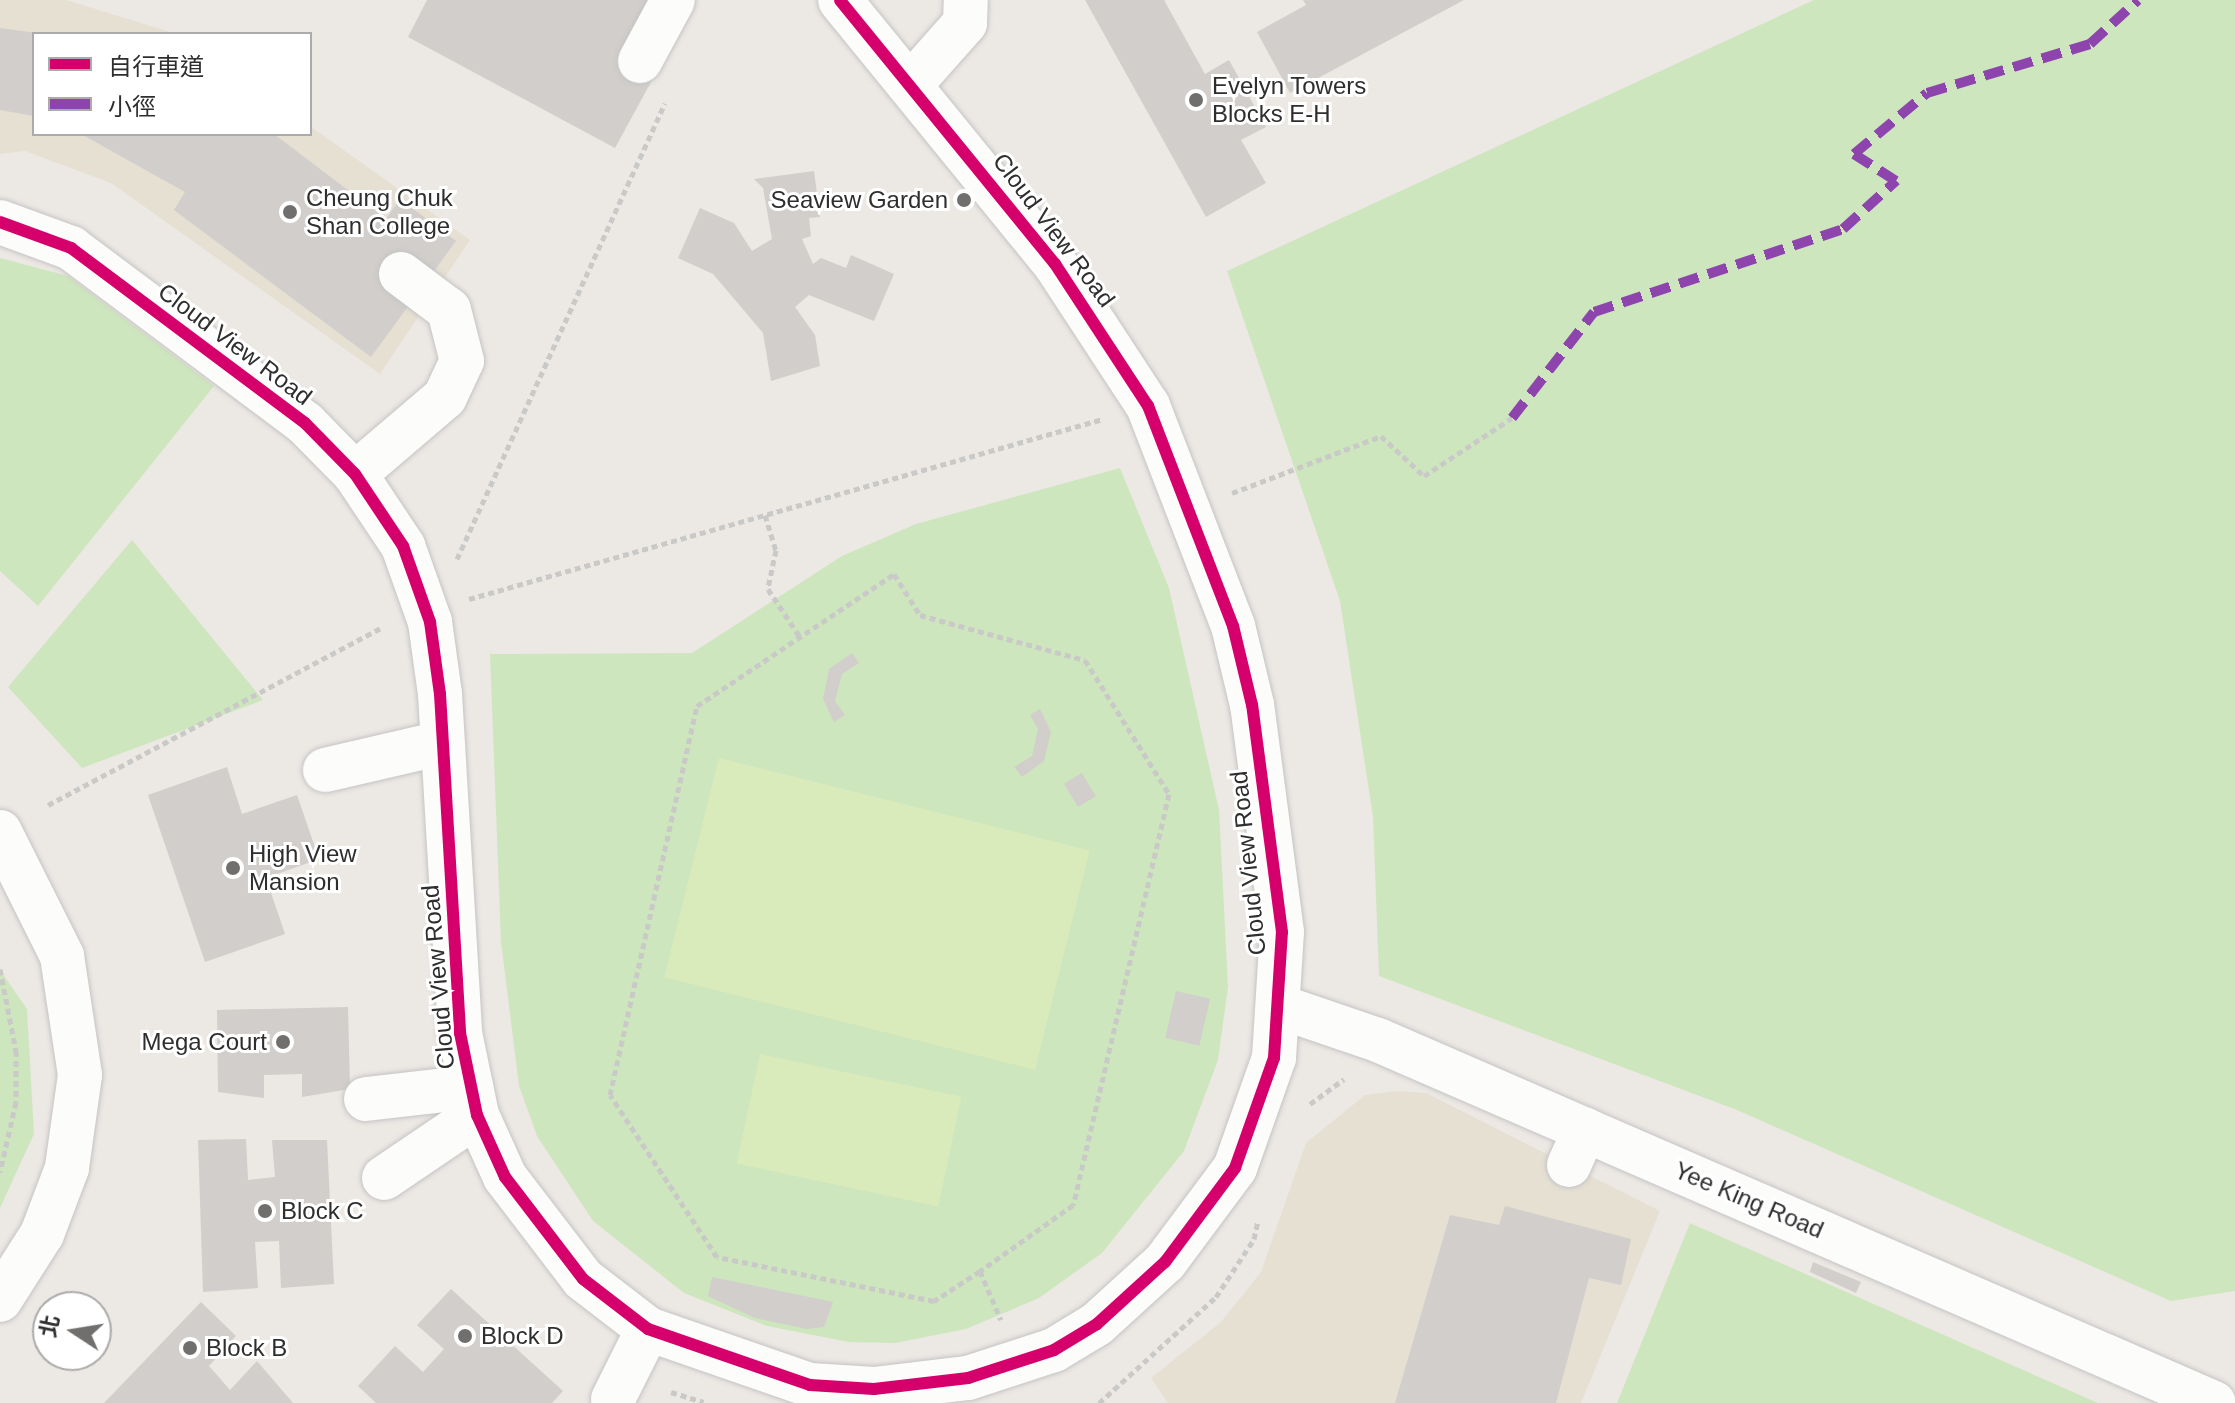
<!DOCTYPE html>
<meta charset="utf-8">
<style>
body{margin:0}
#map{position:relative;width:2235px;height:1403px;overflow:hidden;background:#ece8e4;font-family:Helvetica,"Noto Sans TC",sans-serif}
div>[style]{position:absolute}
.education>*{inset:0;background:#e6e0d3}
.green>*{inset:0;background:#cee6be}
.pitch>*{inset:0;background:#d9eabb;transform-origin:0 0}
.building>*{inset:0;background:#d1cecb;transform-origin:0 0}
.path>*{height:5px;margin-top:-2.5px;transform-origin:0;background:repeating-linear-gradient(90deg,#c9c9c8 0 6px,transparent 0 10px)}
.roads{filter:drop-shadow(0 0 2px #c5c4c5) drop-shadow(0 0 2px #c5c4c5)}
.minor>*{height:44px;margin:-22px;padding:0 22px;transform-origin:22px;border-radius:22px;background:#fcfcfb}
.quiet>*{height:10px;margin-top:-5px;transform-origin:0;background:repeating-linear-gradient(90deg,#8e44ad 0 20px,transparent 0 30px)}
.cycleway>*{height:12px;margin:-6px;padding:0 6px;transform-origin:6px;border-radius:6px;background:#d6006c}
.dots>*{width:22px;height:22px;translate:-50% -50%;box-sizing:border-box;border:4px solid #fff;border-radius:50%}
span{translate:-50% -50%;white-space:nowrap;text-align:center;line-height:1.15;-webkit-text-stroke:6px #fff;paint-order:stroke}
.poi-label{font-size:24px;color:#2e2e2e}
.left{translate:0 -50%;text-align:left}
.right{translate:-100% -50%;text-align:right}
.street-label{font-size:24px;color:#2e2e2e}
.legend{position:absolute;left:32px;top:32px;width:280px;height:104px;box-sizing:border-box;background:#fff;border:2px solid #ababab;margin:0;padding:10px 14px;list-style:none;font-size:24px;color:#2e2e2e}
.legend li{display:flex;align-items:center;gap:16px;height:40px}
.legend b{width:40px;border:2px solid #ababab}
.north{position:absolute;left:32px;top:1291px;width:80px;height:80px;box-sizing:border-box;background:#fff;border:2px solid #ababab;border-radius:50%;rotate:282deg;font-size:22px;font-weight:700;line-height:32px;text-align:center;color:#2e2e2e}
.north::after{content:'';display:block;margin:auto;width:28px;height:36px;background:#706f6e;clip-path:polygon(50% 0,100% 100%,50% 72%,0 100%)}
</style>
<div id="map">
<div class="education">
<i style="clip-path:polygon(0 0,66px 0,177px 34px,34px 34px,34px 134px,310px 134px,310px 126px,470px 240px,380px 374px,111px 183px,25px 151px,0 154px)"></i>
<i style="clip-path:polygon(1398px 1091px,1426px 1093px,1660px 1211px,1581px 1403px,1168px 1403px,1151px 1378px,1221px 1322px,1261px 1272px,1306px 1143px,1365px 1095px)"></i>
</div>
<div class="green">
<i style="clip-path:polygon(1814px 0,2235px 0,2235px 1291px,2171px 1301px,1737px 1110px,1379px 976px,1373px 817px,1340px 601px,1227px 271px)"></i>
<i style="clip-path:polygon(0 258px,68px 276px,214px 386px,38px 606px,0 571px)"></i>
<i style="clip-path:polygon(1120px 468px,1169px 588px,1219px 810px,1228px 987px,1218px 1060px,1184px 1151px,1102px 1253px,1039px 1298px,966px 1329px,895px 1343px,849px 1342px,767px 1326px,684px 1293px,593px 1221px,537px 1136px,519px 1086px,501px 942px,490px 654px,692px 653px,842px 556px,916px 524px)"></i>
<i style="clip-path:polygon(132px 540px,263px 700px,82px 768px,8px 687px)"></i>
<i style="clip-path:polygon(0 970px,27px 1009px,34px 1134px,0 1208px)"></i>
<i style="clip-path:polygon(1690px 1223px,2098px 1403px,1617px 1403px)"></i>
</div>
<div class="pitch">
<i style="left:719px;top:758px;width:382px;height:226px;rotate:14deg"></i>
<i style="left:760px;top:1054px;width:206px;height:112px;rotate:12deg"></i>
</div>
<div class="building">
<i style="clip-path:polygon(427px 0,652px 0,686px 18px,615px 148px,408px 37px)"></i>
<i style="clip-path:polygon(1085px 0,1164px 0,1205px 74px,1229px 60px,1266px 127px,1241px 140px,1266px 183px,1206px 217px)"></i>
<i style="clip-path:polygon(1303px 0,1464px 0,1290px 93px,1257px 32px,1306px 5px)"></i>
<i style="clip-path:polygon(0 28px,44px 34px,34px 34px,34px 116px,0 110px)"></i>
<i style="clip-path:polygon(81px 134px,274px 134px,386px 219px,400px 199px,456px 241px,371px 357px,174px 210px,185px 192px)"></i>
<i style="clip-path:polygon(814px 171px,820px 217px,809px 218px,811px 236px,802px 239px,813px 264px,821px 258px,846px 268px,851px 255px,894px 274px,874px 321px,809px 295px,795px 307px,815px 335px,820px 366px,771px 381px,763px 333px,713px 274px,678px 258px,700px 208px,734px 223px,752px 251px,772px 239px,763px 188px,754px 179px)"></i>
<i style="clip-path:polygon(852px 653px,859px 663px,842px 674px,835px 701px,845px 715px,834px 722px,823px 699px,829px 669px)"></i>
<i style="clip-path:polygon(1040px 709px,1051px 732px,1044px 761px,1022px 777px,1014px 767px,1032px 756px,1038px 729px,1030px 715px)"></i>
<i style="clip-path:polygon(227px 767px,242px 814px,297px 795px,319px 859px,266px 878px,285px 934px,205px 962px,148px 795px)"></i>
<i style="left:1082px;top:773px;width:27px;height:21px;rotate:59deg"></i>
<i style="left:1176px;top:991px;width:35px;height:48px;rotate:13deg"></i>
<i style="clip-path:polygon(348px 1007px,350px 1089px,302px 1097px,302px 1074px,264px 1075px,264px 1098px,218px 1092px,217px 1010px)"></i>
<i style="clip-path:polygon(246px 1139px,248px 1180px,275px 1177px,272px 1140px,327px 1140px,334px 1284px,281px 1288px,279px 1241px,255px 1242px,258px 1288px,203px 1292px,198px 1140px)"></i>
<i style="clip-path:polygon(1505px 1206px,1631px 1239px,1621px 1285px,1589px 1278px,1556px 1403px,1395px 1403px,1450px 1215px,1499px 1225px)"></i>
<i style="clip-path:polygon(1813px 1262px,1861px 1282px,1856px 1293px,1810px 1272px)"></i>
<i style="clip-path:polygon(712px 1277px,833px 1302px,824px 1327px,807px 1329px,755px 1318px,708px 1296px)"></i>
<i style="clip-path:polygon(451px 1289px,563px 1391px,552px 1403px,376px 1403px,358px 1386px,395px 1346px,423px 1372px,444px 1349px,417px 1325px)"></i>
<i style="clip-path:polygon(201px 1302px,236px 1336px,209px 1366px,230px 1390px,257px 1361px,293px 1403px,104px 1403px)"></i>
</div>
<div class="path">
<i style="left:1232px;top:493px;width:160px;rotate:-20.9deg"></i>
<i style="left:1381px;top:436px;width:59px;rotate:42.9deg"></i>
<i style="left:1424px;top:476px;width:105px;rotate:-33.4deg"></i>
<i style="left:765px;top:515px;width:37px;rotate:73deg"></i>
<i style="left:776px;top:550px;width:40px;rotate:102deg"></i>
<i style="left:768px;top:589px;width:58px;rotate:56.3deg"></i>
<i style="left:457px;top:559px;width:501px;rotate:-65.48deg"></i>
<i style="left:469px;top:599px;width:659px;rotate:-15.85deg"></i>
<i style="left:48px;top:805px;width:379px;rotate:-28deg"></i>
<i style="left:0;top:969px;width:84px;rotate:79deg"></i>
<i style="left:16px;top:1051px;width:51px;rotate:90deg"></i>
<i style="left:16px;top:1102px;width:72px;rotate:102.9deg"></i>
<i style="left:1310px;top:1104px;width:42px;rotate:-36.3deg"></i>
<i style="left:980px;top:1271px;width:55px;rotate:146.9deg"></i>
<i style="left:934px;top:1301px;width:221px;rotate:-168.5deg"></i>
<i style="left:717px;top:1257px;width:194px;rotate:-123.4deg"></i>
<i style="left:610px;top:1095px;width:399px;rotate:-77.4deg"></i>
<i style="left:697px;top:706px;width:237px;rotate:-33.8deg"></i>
<i style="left:894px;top:574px;width:49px;rotate:57.6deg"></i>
<i style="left:920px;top:615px;width:171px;rotate:15.3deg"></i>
<i style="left:1085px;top:660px;width:158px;rotate:57.9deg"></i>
<i style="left:1169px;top:794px;width:422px;rotate:103.1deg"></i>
<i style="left:1073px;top:1205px;width:114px;rotate:144.6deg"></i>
<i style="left:980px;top:1271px;width:53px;rotate:66.8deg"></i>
<i style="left:671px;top:1392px;width:34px;rotate:17deg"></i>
<i style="left:1099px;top:1403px;width:158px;rotate:-42.2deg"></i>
<i style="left:1216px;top:1297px;width:69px;rotate:-56.8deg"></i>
<i style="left:1254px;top:1239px;width:19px;rotate:-78deg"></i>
</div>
<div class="roads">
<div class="minor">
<i style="left:640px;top:61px;width:69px;rotate:-61.6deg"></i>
<i style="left:912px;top:83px;width:80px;rotate:-48.5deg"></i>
<i style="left:965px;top:23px;width:23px;rotate:-88deg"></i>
<i style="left:0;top:222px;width:76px;rotate:20.1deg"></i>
<i style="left:71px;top:248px;width:292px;rotate:36.8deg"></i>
<i style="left:305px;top:423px;width:71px;rotate:45.6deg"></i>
<i style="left:355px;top:474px;width:87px;rotate:56.3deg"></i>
<i style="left:403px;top:546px;width:81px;rotate:70.4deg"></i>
<i style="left:430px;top:622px;width:73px;rotate:82.1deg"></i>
<i style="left:440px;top:694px;width:340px;rotate:86.6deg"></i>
<i style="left:460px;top:1033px;width:84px;rotate:78.3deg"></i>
<i style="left:477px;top:1115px;width:68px;rotate:65.7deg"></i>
<i style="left:505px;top:1177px;width:128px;rotate:52.6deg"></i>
<i style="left:583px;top:1279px;width:82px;rotate:37.6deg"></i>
<i style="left:648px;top:1329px;width:171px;rotate:19.1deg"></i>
<i style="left:810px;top:1385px;width:64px;rotate:3.6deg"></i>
<i style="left:874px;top:1389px;width:95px;rotate:-6.7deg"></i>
<i style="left:968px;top:1378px;width:90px;rotate:-18deg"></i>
<i style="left:1054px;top:1350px;width:50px;rotate:-31.2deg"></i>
<i style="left:1097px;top:1324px;width:92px;rotate:-42.4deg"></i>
<i style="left:1165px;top:1262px;width:117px;rotate:-53.3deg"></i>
<i style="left:1235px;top:1168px;width:117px;rotate:-70.5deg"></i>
<i style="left:1274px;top:1058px;width:126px;rotate:-86.4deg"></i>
<i style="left:1282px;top:932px;width:229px;rotate:-97.5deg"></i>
<i style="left:1252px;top:705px;width:81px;rotate:-103.5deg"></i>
<i style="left:1233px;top:626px;width:236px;rotate:-111.1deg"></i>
<i style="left:1148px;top:406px;width:170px;rotate:-123.2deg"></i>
<i style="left:1055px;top:264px;width:340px;rotate:-129.2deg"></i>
<i style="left:355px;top:474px;width:118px;rotate:-40.5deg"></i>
<i style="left:445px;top:397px;width:40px;rotate:-65deg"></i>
<i style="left:462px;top:361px;width:53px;rotate:-104.3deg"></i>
<i style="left:449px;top:310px;width:60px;rotate:-143.1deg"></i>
<i style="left:325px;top:770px;width:120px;rotate:-13deg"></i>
<i style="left:0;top:832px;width:139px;rotate:63.4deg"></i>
<i style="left:62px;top:956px;width:120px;rotate:81.4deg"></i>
<i style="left:80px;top:1075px;width:94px;rotate:98deg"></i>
<i style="left:67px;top:1168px;width:71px;rotate:110.7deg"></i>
<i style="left:42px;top:1234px;width:78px;rotate:122.5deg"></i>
<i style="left:1281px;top:1007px;width:102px;rotate:18.8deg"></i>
<i style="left:1378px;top:1040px;width:911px;rotate:23.47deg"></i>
<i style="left:366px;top:1099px;width:106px;rotate:-6.5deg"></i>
<i style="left:1569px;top:1165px;width:39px;rotate:-66deg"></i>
<i style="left:384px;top:1178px;width:112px;rotate:-34.1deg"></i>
<i style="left:613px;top:1399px;width:78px;rotate:-63.4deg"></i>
</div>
</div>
<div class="quiet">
<i style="left:1512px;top:418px;width:134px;rotate:-52.3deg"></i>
<i style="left:1594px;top:312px;width:262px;rotate:-18.4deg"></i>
<i style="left:1843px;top:229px;width:72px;rotate:-42.2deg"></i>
<i style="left:1896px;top:181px;width:50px;rotate:-147.3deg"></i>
<i style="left:1854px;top:154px;width:95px;rotate:-39.9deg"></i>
<i style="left:1927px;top:93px;width:170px;rotate:-16.7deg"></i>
<i style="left:2090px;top:44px;width:65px;rotate:-42.5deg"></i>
</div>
<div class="cycleway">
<i style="left:0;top:222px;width:76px;rotate:20.1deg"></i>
<i style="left:71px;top:248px;width:292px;rotate:36.8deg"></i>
<i style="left:305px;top:423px;width:71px;rotate:45.6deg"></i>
<i style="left:355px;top:474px;width:87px;rotate:56.3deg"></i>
<i style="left:403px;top:546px;width:81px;rotate:70.4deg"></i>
<i style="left:430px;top:622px;width:73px;rotate:82.1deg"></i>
<i style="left:440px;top:694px;width:340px;rotate:86.6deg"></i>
<i style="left:460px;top:1033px;width:84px;rotate:78.3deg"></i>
<i style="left:477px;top:1115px;width:68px;rotate:65.7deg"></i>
<i style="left:505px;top:1177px;width:128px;rotate:52.6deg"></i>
<i style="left:583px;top:1279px;width:82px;rotate:37.6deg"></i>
<i style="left:648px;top:1329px;width:171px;rotate:19.1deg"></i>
<i style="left:810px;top:1385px;width:64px;rotate:3.6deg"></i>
<i style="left:874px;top:1389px;width:95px;rotate:-6.7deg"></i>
<i style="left:968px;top:1378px;width:90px;rotate:-18deg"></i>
<i style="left:1054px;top:1350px;width:50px;rotate:-31.2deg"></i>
<i style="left:1097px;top:1324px;width:92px;rotate:-42.4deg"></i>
<i style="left:1165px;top:1262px;width:117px;rotate:-53.3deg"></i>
<i style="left:1235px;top:1168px;width:117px;rotate:-70.5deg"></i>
<i style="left:1274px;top:1058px;width:126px;rotate:-86.4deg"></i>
<i style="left:1282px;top:932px;width:229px;rotate:-97.5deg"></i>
<i style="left:1252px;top:705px;width:81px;rotate:-103.5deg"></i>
<i style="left:1233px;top:626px;width:236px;rotate:-111.1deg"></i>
<i style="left:1148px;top:406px;width:170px;rotate:-123.2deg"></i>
<i style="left:1055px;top:264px;width:340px;rotate:-129.2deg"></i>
</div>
<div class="dots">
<i style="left:1196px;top:100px;background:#706f6e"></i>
<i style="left:964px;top:200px;background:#706f6e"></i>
<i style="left:290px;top:212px;background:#706f6e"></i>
<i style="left:233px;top:868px;background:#706f6e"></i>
<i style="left:283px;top:1042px;background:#706f6e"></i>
<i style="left:265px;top:1211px;background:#706f6e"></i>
<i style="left:465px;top:1336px;background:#706f6e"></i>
<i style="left:190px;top:1348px;background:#706f6e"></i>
</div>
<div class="poi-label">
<span class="left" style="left:1212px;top:100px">Evelyn Towers<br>Blocks E-H</span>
<span class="left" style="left:306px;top:212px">Cheung Chuk<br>Shan College</span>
<span class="right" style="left:948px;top:200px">Seaview Garden</span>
<span class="left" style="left:249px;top:868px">High View<br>Mansion</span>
<span class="right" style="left:267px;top:1042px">Mega Court</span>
<span class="left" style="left:281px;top:1211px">Block C</span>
<span class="left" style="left:481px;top:1336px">Block D</span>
<span class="left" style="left:206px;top:1348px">Block B</span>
</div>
<div class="street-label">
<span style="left:1054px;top:230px;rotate:53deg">Cloud View Road</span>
<span style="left:235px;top:344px;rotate:37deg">Cloud View Road</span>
<span style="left:1248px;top:863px;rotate:-96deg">Cloud View Road</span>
<span style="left:438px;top:977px;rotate:-95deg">Cloud View Road</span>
<span style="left:1749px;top:1200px;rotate:23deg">Yee King Road</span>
</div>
<ul class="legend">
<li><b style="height:10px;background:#d6006c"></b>自行車道</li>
<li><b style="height:10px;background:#8e44ad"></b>小徑</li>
</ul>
<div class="north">北</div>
</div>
